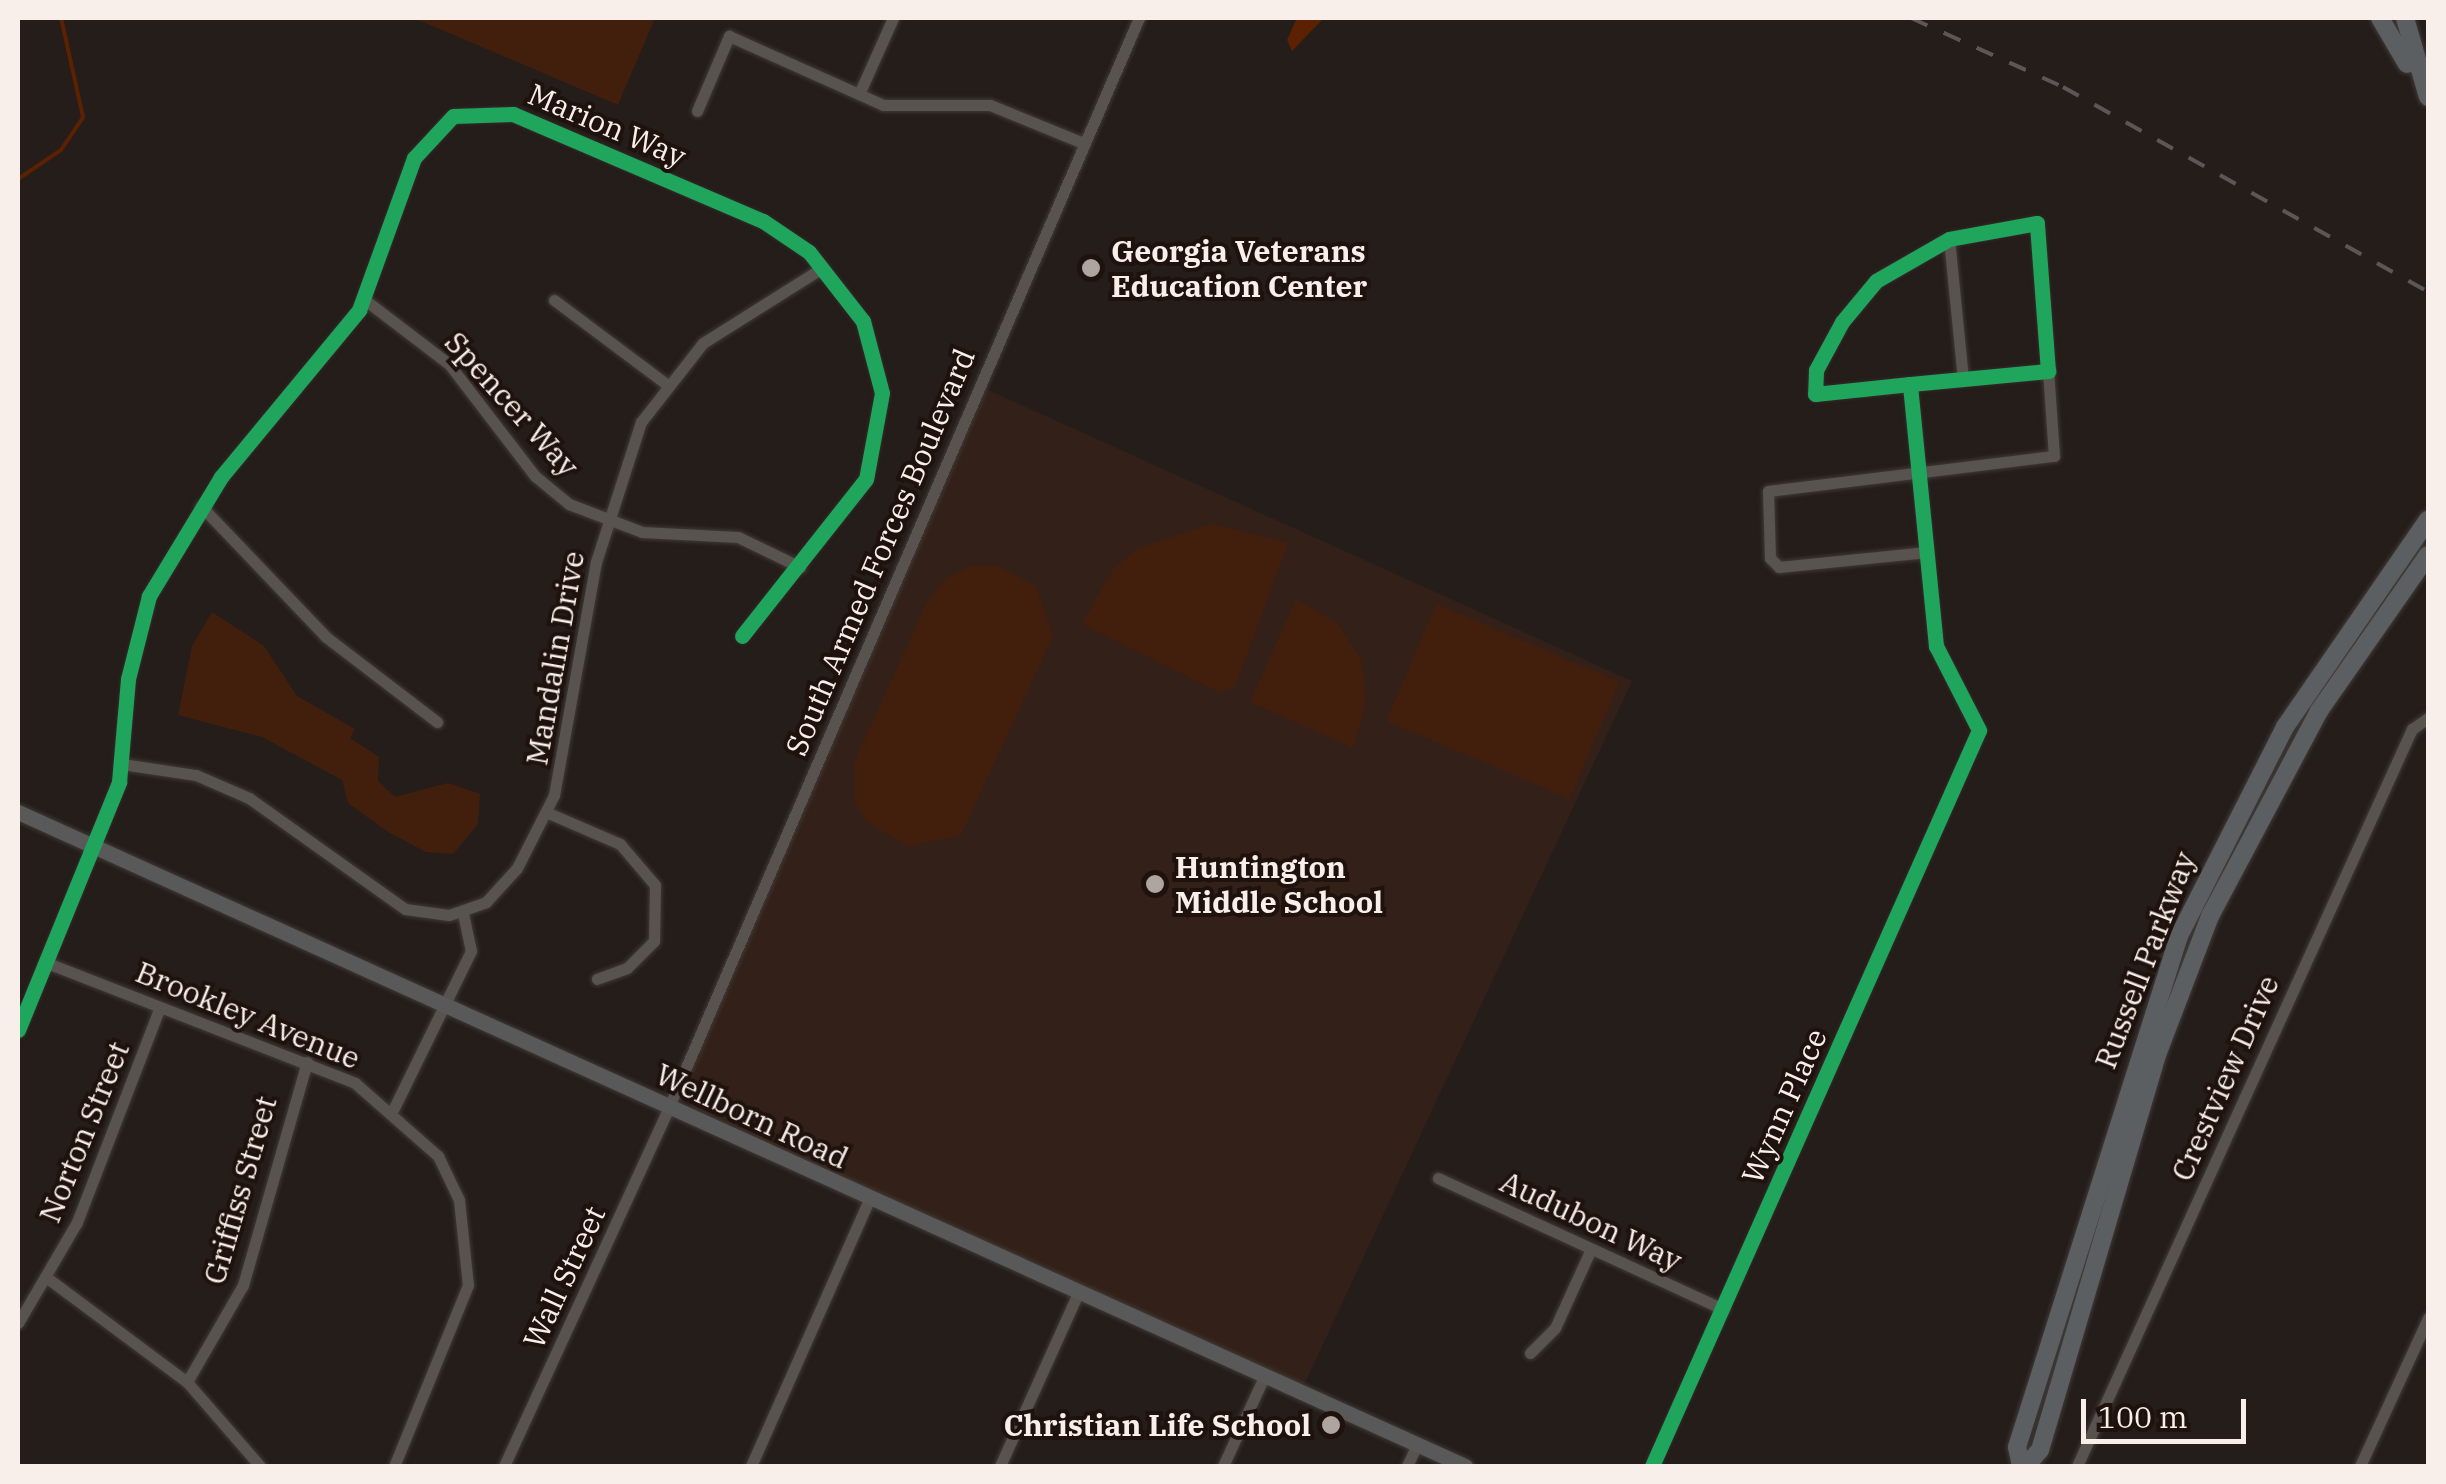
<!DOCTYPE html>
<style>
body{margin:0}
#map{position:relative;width:2446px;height:1484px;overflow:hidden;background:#241d1a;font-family:"IBM Plex Serif",serif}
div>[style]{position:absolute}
.built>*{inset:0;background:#332119}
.green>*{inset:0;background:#421f0d;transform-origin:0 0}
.water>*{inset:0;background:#5b2102}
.stream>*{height:4px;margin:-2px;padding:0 2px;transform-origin:2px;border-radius:2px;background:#5b2102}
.roads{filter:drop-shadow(0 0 2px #403a37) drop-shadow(0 0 2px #403a37)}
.street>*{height:11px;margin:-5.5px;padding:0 5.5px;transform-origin:5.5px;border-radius:5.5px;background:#595350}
.secondary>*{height:15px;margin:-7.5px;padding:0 7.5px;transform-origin:7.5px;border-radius:7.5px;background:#5a5959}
.primary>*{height:18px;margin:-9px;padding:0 9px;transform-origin:9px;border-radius:9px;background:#5c5f61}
.rail>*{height:4px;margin-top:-2px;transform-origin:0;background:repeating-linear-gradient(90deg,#5c5755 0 18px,transparent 0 36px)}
.cycleway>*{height:15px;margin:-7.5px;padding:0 7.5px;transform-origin:7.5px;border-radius:7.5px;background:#20a55d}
.dots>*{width:28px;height:28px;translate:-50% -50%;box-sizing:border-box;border:5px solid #1f120d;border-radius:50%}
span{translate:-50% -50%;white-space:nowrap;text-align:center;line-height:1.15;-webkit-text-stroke:8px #1f120d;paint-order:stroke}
.street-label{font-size:30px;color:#f8eeea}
.poi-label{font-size:30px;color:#f8eeea;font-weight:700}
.left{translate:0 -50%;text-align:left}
.right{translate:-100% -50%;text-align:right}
.frame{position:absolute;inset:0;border:20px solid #f8eeea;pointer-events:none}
.scale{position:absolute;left:2081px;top:1399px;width:165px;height:45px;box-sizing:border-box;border:5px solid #f8eeea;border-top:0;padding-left:12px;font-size:30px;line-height:35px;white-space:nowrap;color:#f8eeea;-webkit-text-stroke:8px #1f120d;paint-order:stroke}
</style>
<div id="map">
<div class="built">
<i style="clip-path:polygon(986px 389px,1632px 681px,1304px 1385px,695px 1115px,689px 1103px,685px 1086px)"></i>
</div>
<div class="green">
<i style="clip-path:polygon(414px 18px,655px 18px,618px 105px)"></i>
<i style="clip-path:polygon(1211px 524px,1288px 543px,1235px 687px,1219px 692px,1082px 624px,1113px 569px,1138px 548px)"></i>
<i style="clip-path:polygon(970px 566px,997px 566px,1036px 586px,1053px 636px,961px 835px,909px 846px,867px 822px,855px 802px,855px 760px,926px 604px,945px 579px)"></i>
<i style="clip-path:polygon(1296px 599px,1338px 624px,1361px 660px,1366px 702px,1353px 748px,1250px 702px)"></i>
<i style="left:1436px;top:604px;width:199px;height:127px;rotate:23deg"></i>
<i style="clip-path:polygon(212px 612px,264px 646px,297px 696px,355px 729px,350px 738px,379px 757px,378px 781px,395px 797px,448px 783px,480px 794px,478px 824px,453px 854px,426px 852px,388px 832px,348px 803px,342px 780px,262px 737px,178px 715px,192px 646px)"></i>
</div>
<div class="water">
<i style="clip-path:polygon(1297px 18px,1324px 18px,1292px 51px,1287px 40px)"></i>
</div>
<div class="stream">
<i style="left:18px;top:179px;width:52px;rotate:-34deg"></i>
<i style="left:61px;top:150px;width:40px;rotate:-56deg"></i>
<i style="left:83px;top:117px;width:101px;rotate:-102.5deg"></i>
</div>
<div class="roads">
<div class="street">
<i style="left:859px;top:94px;width:83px;rotate:-65.9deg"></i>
<i style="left:697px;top:111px;width:82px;rotate:-66.9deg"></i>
<i style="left:729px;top:36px;width:169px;rotate:24.1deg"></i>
<i style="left:883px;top:105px;width:107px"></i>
<i style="left:990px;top:105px;width:100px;rotate:22.2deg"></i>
<i style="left:1949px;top:239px;width:141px;rotate:84.3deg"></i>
<i style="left:365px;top:300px;width:106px;rotate:37.3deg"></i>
<i style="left:449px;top:364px;width:141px;rotate:52.5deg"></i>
<i style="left:535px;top:476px;width:44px;rotate:39.5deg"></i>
<i style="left:569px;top:504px;width:78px;rotate:21deg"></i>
<i style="left:642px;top:532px;width:96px;rotate:3deg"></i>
<i style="left:738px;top:537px;width:69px;rotate:25.8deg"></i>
<i style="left:554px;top:300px;width:139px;rotate:36.8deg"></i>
<i style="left:201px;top:506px;width:181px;rotate:46.3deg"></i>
<i style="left:326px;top:637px;width:140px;rotate:37.4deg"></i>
<i style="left:1927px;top:552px;width:149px;rotate:174.2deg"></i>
<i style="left:1779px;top:567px;width:13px;rotate:-135deg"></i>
<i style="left:1770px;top:558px;width:67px;rotate:-91.7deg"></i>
<i style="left:1768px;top:491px;width:288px;rotate:-7deg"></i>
<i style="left:2054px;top:456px;width:85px;rotate:-94deg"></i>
<i style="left:122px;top:764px;width:75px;rotate:8.5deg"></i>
<i style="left:196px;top:775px;width:58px;rotate:23.5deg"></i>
<i style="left:249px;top:798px;width:191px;rotate:35.4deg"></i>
<i style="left:405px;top:909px;width:44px;rotate:7.8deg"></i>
<i style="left:449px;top:915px;width:39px;rotate:-19deg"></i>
<i style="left:486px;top:902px;width:46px;rotate:-47.6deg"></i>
<i style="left:517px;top:868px;width:82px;rotate:-63.1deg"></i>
<i style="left:554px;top:795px;width:237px;rotate:-79.8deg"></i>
<i style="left:596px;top:562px;width:147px;rotate:-72.2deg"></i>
<i style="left:641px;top:422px;width:100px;rotate:-51.9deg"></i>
<i style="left:703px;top:343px;width:141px;rotate:-32.2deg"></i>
<i style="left:546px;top:812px;width:81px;rotate:23.4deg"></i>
<i style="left:620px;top:844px;width:54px;rotate:49.5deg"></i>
<i style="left:655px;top:885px;width:56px;rotate:91deg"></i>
<i style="left:654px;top:941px;width:38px;rotate:135deg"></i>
<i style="left:627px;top:968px;width:32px;rotate:160deg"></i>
<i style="left:45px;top:962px;width:333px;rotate:21.3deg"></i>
<i style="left:355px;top:1083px;width:111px;rotate:41.3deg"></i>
<i style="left:438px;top:1156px;width:49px;rotate:64.5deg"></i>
<i style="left:459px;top:1200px;width:85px;rotate:84deg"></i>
<i style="left:468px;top:1285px;width:196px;rotate:112.2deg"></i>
<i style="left:18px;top:1030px;width:268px;rotate:-67.8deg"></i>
<i style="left:119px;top:782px;width:103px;rotate:-85deg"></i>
<i style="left:128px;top:679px;width:86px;rotate:-75.8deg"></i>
<i style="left:149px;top:596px;width:139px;rotate:-58.8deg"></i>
<i style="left:221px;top:477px;width:217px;rotate:-50.4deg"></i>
<i style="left:359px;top:310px;width:162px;rotate:-70.1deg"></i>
<i style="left:414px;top:158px;width:57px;rotate:-47.1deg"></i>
<i style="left:453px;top:116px;width:60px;rotate:-1.9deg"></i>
<i style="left:513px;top:114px;width:272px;rotate:23.2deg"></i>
<i style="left:763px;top:221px;width:55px;rotate:34deg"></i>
<i style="left:809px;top:252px;width:88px;rotate:52deg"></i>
<i style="left:863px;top:321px;width:74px;rotate:75.2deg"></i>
<i style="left:882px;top:393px;width:87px;rotate:100.5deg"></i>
<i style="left:866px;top:479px;width:200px;rotate:128.3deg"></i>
<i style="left:394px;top:1108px;width:175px;rotate:-63.9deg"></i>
<i style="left:471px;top:951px;width:39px;rotate:-102deg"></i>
<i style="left:1438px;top:1178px;width:314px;rotate:24.7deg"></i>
<i style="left:50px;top:1280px;width:171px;rotate:36.7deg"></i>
<i style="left:187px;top:1382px;width:111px;rotate:49deg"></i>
<i style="left:18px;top:1323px;width:117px;rotate:-59.7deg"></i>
<i style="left:77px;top:1222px;width:230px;rotate:-68.9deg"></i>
<i style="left:1530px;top:1353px;width:35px;rotate:-45deg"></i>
<i style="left:1555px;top:1328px;width:87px;rotate:-65.5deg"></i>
<i style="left:187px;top:1382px;width:112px;rotate:-60deg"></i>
<i style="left:243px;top:1285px;width:232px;rotate:-74deg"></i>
<i style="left:504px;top:1466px;width:395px;rotate:-65.3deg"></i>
<i style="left:669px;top:1107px;width:1186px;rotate:-66.66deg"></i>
<i style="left:751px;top:1466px;width:291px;rotate:-66.1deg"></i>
<i style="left:1000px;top:1466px;width:190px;rotate:-65.7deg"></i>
<i style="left:1223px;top:1466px;width:98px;rotate:-65.3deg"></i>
<i style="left:1407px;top:1466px;width:23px;rotate:-65deg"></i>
<i style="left:1652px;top:1466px;width:805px;rotate:-66.04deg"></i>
<i style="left:1979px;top:730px;width:94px;rotate:-117.1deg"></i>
<i style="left:1936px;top:646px;width:263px;rotate:-95.7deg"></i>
<i style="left:1910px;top:384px;width:139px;rotate:-5.4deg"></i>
<i style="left:2048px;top:371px;width:148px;rotate:-94.3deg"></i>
<i style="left:2037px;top:223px;width:89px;rotate:169.7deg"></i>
<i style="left:1949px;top:239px;width:84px;rotate:150.1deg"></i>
<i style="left:1876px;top:281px;width:53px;rotate:129.7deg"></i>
<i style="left:1842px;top:322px;width:55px;rotate:118.4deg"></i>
<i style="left:1816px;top:370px;width:24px;rotate:92deg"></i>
<i style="left:1815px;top:394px;width:96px;rotate:-6deg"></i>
<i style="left:2077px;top:1466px;width:810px;rotate:-65.56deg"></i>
<i style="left:2412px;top:729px;width:19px;rotate:-35deg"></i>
<i style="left:2360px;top:1466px;width:163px;rotate:-65.3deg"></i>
</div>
<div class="secondary">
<i style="left:18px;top:812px;width:1588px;rotate:24.32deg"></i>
</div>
<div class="primary">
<i style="left:2380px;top:18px;width:53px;rotate:59.6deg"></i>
<i style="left:2405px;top:18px;width:82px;rotate:73.8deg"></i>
<i style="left:2021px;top:1466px;width:19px;rotate:-102deg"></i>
<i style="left:2017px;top:1447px;width:536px;rotate:-72.41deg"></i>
<i style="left:2179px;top:936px;width:234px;rotate:-63.1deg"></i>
<i style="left:2285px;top:727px;width:252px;rotate:-55.4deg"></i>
<i style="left:2026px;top:1466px;width:21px;rotate:-49deg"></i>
<i style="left:2040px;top:1450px;width:412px;rotate:-73.5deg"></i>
<i style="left:2157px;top:1055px;width:149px;rotate:-69.1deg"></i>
<i style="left:2210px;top:916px;width:232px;rotate:-62deg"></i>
<i style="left:2319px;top:711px;width:190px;rotate:-55.1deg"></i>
</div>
</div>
<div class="rail">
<i style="left:1911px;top:18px;width:167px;rotate:24.4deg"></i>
<i style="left:2063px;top:87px;width:419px;rotate:29.3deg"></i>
</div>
<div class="cycleway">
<i style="left:18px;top:1030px;width:268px;rotate:-67.8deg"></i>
<i style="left:119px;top:782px;width:103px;rotate:-85deg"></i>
<i style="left:128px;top:679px;width:86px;rotate:-75.8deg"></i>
<i style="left:149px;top:596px;width:139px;rotate:-58.8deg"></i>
<i style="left:221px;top:477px;width:217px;rotate:-50.4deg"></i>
<i style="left:359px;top:310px;width:162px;rotate:-70.1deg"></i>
<i style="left:414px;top:158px;width:57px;rotate:-47.1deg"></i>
<i style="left:453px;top:116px;width:60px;rotate:-1.9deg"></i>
<i style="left:513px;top:114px;width:272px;rotate:23.2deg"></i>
<i style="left:763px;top:221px;width:55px;rotate:34deg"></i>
<i style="left:809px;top:252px;width:88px;rotate:52deg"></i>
<i style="left:863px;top:321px;width:74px;rotate:75.2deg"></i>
<i style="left:882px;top:393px;width:87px;rotate:100.5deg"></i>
<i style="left:866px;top:479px;width:200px;rotate:128.3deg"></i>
<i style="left:1652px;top:1466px;width:805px;rotate:-66.04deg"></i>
<i style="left:1979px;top:730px;width:94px;rotate:-117.1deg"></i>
<i style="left:1936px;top:646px;width:263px;rotate:-95.7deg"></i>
<i style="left:1910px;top:384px;width:139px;rotate:-5.4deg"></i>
<i style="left:2048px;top:371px;width:148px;rotate:-94.3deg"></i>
<i style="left:2037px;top:223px;width:89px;rotate:169.7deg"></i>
<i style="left:1949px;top:239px;width:84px;rotate:150.1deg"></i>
<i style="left:1876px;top:281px;width:53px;rotate:129.7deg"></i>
<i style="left:1842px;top:322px;width:55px;rotate:118.4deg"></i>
<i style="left:1816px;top:370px;width:24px;rotate:92deg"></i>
<i style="left:1815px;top:394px;width:96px;rotate:-6deg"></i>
</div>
<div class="dots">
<i style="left:1091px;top:268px;background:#aea5a1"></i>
<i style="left:1155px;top:884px;background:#aea5a1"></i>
<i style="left:1331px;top:1425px;background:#aea5a1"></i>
</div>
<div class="street-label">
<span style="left:607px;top:125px;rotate:23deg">Marion Way</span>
<span style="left:512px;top:404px;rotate:48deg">Spencer Way</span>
<span style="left:880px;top:552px;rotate:-67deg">South Armed Forces Boulevard</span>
<span style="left:555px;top:658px;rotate:-80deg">Mandalin Drive</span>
<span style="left:2145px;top:960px;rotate:-69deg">Russell Parkway</span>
<span style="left:248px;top:1015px;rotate:22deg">Brookley Avenue</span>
<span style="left:2225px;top:1078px;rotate:-66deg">Crestview Drive</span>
<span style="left:1784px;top:1106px;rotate:-66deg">Wynn Place</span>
<span style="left:752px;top:1116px;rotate:25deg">Wellborn Road</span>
<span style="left:84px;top:1132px;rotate:-68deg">Norton Street</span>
<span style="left:240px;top:1190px;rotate:-74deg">Griffiss Street</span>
<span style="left:1591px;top:1221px;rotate:25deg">Audubon Way</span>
<span style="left:564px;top:1277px;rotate:-65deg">Wall Street</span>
</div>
<div class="poi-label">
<span class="left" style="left:1111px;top:268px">Georgia Veterans<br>Education Center</span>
<span class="left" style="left:1175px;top:884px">Huntington<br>Middle School</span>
<span class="right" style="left:1311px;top:1425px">Christian Life School</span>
</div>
<div class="frame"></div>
<div class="scale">100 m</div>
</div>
